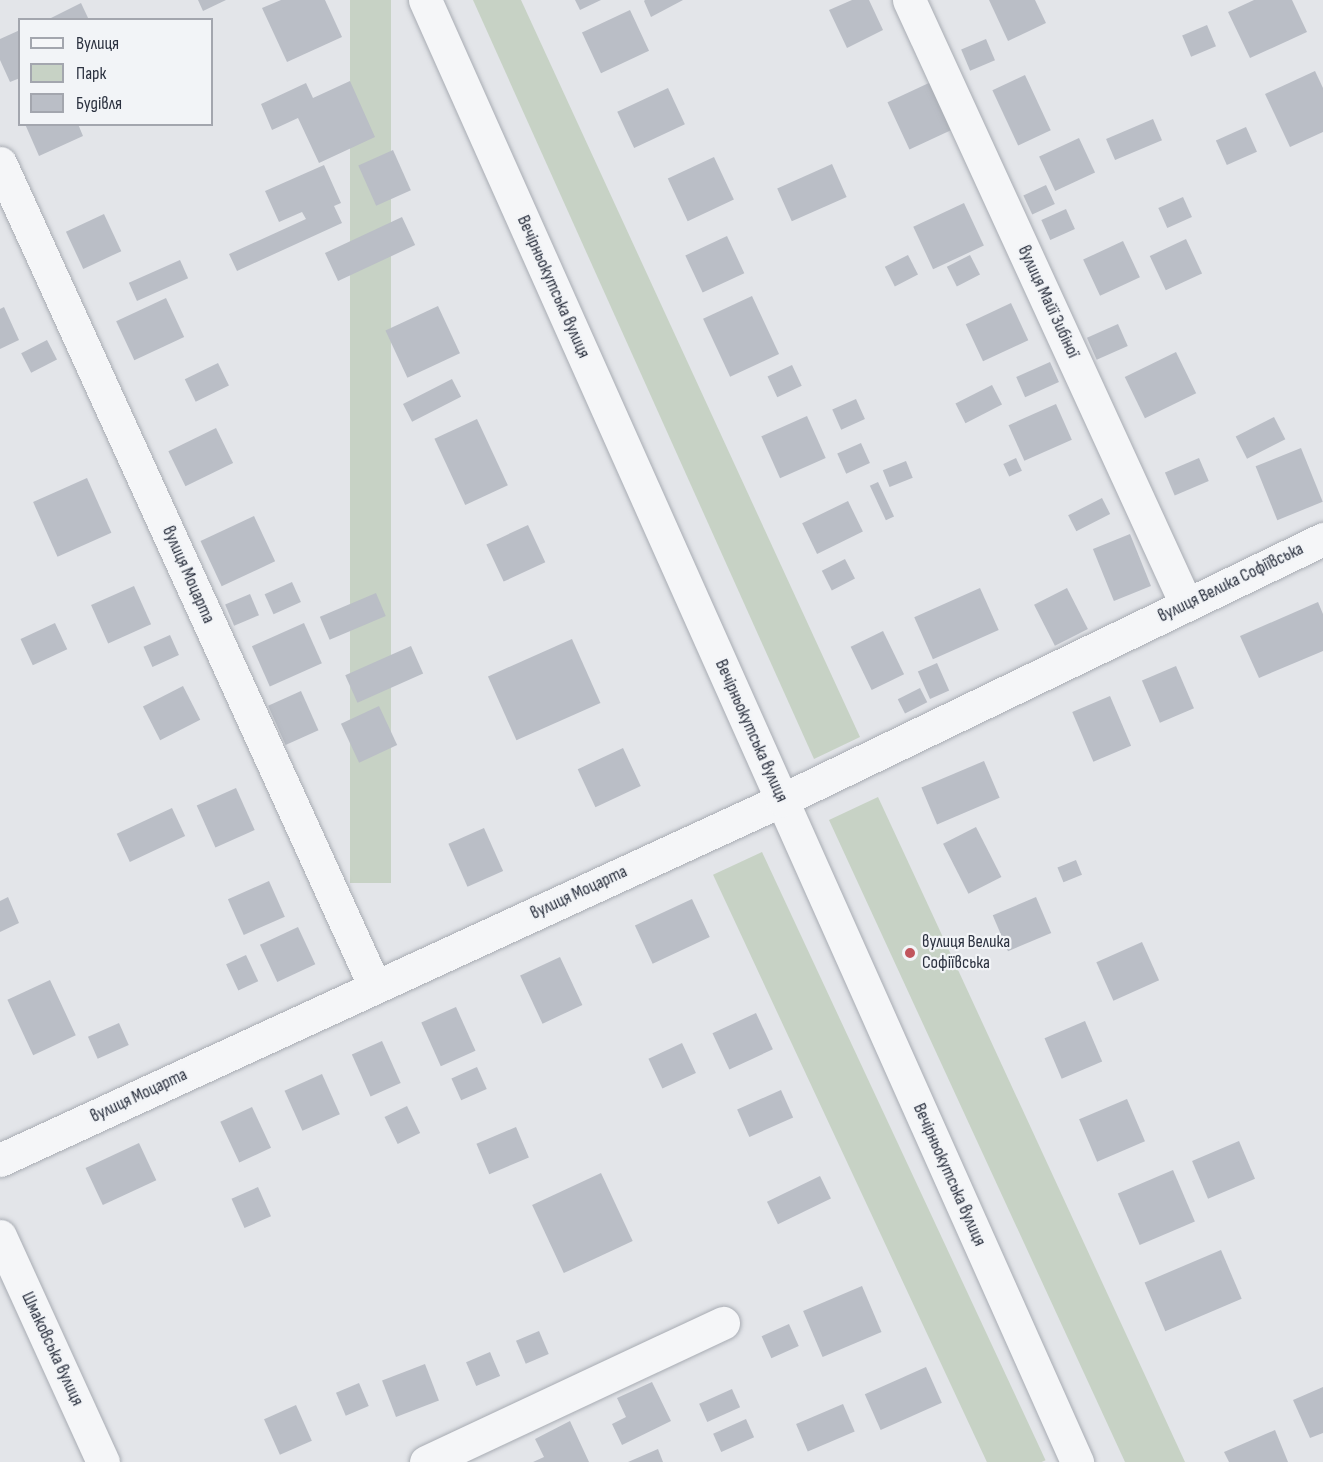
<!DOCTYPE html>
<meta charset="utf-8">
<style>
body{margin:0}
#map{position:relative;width:1323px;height:1462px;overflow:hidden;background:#e3e5e9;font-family:"Sofia Sans Condensed",sans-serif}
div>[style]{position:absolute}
.green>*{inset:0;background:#c7d2c5;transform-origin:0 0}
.building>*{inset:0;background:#babec6;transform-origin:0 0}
.roads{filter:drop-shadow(0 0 2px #a8acb3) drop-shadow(0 0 2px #a8acb3)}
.minor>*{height:33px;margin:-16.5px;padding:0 16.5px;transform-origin:16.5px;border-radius:16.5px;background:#f5f6f8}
.dots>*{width:16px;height:16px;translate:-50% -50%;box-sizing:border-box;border:3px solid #f2f4f7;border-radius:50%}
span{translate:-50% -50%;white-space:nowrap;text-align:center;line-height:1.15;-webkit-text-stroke:4.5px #f2f4f7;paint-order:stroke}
.street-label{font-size:18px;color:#2c3240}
.poi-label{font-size:18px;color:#2c3240}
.left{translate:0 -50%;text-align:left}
.legend{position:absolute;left:18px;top:18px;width:195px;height:108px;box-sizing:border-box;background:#f2f4f7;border:2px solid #a3a6ae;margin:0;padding:8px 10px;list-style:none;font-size:18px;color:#2c3240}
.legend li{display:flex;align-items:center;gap:12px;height:30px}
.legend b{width:30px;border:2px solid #a3a6ae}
</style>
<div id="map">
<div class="green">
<i style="left:350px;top:0;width:41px;height:883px"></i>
<i style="clip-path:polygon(473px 0,521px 0,860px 737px,814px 759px)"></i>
<i style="clip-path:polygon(878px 797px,935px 920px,1185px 1462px,1125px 1462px,829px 820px)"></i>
<i style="left:762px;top:852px;width:671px;height:54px;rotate:65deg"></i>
</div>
<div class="building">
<i style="clip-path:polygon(198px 0,226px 0,203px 11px)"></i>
<i style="clip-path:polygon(281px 0,325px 0,342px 37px,287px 62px,262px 8px)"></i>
<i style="clip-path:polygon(575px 0,601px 0,580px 10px)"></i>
<i style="clip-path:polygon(683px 0,651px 17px,644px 1px,645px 0)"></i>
<i style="clip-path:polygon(852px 0,869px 0,883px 30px,847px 48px,829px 10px)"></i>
<i style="clip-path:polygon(989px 0,1035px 0,1046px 23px,1008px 41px)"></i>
<i style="clip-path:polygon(1254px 0,1292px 0,1307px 32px,1250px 58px,1228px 12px)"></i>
<i style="clip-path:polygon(81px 3px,89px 20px,47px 20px)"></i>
<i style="left:630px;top:10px;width:45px;height:53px;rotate:65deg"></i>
<i style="left:1207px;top:25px;width:23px;height:27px;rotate:67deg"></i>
<i style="clip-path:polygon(20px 30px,20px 78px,10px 82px,0 60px,0 39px)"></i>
<i style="left:986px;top:39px;width:23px;height:27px;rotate:67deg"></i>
<i style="clip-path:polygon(1315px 71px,1323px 88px,1323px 132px,1290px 147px,1265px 94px)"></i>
<i style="left:1025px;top:75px;width:61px;height:36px;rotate:65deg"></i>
<i style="clip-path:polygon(350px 81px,375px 137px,319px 163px,298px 118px,272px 130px,261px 104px,306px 83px,313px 98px)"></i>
<i style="left:931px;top:82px;width:52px;height:48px;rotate:65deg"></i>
<i style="left:668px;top:88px;width:40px;height:56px;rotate:65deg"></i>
<i style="left:1153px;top:119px;width:23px;height:51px;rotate:67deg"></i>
<i style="clip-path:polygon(25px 124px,78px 124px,83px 136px,39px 156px)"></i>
<i style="left:1246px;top:127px;width:27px;height:33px;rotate:66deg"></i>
<i style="left:1079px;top:138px;width:38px;height:44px;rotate:65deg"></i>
<i style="left:393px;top:150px;width:44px;height:38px;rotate:66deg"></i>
<i style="left:714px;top:157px;width:47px;height:51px;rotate:65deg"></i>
<i style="left:832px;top:164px;width:36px;height:60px;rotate:66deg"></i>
<i style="clip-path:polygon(324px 165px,341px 203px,334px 206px,342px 223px,237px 271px,229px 254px,306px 219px,302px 212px,279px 222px,265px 191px)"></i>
<i style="left:1046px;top:185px;width:21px;height:25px;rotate:65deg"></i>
<i style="left:1183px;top:197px;width:22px;height:27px;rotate:66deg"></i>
<i style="left:964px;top:203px;width:47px;height:56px;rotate:65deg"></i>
<i style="left:1066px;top:209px;width:22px;height:27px;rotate:66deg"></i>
<i style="left:104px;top:214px;width:41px;height:42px;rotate:65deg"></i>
<i style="left:402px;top:217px;width:31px;height:85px;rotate:65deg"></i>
<i style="left:727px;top:236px;width:41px;height:46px;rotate:65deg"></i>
<i style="left:1186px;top:239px;width:38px;height:40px;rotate:65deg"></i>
<i style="left:1123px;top:241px;width:40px;height:44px;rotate:65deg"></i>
<i style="left:908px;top:255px;width:22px;height:26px;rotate:63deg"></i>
<i style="left:970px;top:255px;width:22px;height:26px;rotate:63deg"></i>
<i style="left:180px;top:260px;width:20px;height:56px;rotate:66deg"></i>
<i style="left:752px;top:296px;width:64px;height:54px;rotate:65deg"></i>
<i style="left:166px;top:298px;width:43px;height:55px;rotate:65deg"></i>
<i style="left:1011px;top:303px;width:41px;height:50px;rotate:65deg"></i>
<i style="left:438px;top:306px;width:52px;height:58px;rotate:65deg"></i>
<i style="clip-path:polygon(4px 307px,19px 340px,0 349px,0 309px)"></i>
<i style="left:1118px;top:324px;width:24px;height:34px;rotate:66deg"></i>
<i style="left:47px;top:340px;width:22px;height:29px;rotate:63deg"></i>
<i style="left:1176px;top:352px;width:46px;height:57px;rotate:64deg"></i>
<i style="left:1050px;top:362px;width:22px;height:37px;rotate:66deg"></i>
<i style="left:218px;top:363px;width:25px;height:37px;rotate:64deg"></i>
<i style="left:792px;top:365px;width:23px;height:27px;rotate:65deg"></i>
<i style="left:452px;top:379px;width:20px;height:55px;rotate:63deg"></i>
<i style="left:992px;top:385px;width:22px;height:41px;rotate:63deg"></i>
<i style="left:856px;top:399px;width:22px;height:26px;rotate:66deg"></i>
<i style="left:1056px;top:404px;width:39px;height:52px;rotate:66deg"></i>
<i style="left:807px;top:416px;width:46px;height:50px;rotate:66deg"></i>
<i style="left:1274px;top:417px;width:25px;height:43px;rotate:63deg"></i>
<i style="left:477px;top:419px;width:73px;height:47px;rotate:65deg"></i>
<i style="left:216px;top:428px;width:39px;height:53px;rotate:64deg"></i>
<i style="left:861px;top:443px;width:22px;height:26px;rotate:66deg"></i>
<i style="left:1301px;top:448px;width:58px;height:49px;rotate:68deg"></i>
<i style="left:1016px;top:458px;width:14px;height:14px;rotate:65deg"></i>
<i style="left:1199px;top:458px;width:25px;height:37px;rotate:67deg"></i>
<i style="left:906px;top:461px;width:18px;height:25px;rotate:68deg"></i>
<i style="left:87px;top:478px;width:60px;height:59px;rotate:66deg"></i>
<i style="left:878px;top:482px;width:38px;height:9px;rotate:65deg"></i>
<i style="left:1102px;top:498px;width:18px;height:38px;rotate:63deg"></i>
<i style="left:848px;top:501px;width:34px;height:51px;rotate:64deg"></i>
<i style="left:254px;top:516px;width:50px;height:59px;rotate:65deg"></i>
<i style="left:528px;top:525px;width:41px;height:46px;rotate:65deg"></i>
<i style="left:1130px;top:534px;width:56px;height:40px;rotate:68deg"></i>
<i style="left:845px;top:559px;width:22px;height:26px;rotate:63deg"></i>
<i style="left:292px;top:582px;width:22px;height:30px;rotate:66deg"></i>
<i style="left:134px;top:586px;width:42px;height:47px;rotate:66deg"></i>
<i style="left:980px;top:588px;width:46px;height:72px;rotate:66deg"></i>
<i style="left:1067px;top:588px;width:46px;height:37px;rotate:63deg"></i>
<i style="left:376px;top:593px;width:25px;height:61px;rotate:67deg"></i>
<i style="left:250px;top:594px;width:23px;height:27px;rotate:67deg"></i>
<i style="clip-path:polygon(1318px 602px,1323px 614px,1323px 651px,1259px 678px,1240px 636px)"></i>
<i style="left:55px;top:623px;width:29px;height:38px;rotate:65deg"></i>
<i style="left:304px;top:623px;width:44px;height:57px;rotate:66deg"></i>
<i style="left:883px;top:631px;width:48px;height:36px;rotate:64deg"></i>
<i style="left:170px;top:635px;width:22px;height:29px;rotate:66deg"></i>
<i style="left:572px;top:639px;width:70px;height:92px;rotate:66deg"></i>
<i style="left:411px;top:646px;width:30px;height:72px;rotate:66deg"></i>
<i style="left:937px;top:663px;width:30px;height:21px;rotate:66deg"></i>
<i style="left:1176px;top:666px;width:46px;height:37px;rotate:67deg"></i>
<i style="left:183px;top:686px;width:38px;height:45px;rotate:63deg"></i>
<i style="left:920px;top:688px;width:16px;height:25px;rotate:63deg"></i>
<i style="left:301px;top:691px;width:43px;height:36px;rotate:66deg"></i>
<i style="left:1110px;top:696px;width:54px;height:41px;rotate:67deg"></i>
<i style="left:379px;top:706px;width:43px;height:42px;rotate:65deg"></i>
<i style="left:623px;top:748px;width:42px;height:50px;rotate:65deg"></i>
<i style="left:984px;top:761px;width:40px;height:68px;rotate:67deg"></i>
<i style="left:236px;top:788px;width:46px;height:43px;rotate:66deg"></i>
<i style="left:172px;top:808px;width:31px;height:61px;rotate:65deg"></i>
<i style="left:976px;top:827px;width:56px;height:37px;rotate:63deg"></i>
<i style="left:484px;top:828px;width:47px;height:39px;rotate:66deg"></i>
<i style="left:1076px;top:860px;width:16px;height:20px;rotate:68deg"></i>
<i style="left:269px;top:881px;width:39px;height:45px;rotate:66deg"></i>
<i style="clip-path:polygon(8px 897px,19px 923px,0 932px,0 901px)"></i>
<i style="left:1036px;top:897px;width:39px;height:47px;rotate:67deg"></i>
<i style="left:692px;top:899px;width:42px;height:63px;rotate:65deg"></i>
<i style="left:298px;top:927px;width:41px;height:42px;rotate:65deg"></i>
<i style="left:1142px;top:942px;width:42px;height:50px;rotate:66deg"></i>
<i style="left:246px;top:955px;width:29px;height:22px;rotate:65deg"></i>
<i style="left:560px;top:957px;width:53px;height:44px;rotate:65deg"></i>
<i style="left:50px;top:980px;width:61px;height:47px;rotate:65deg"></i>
<i style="left:456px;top:1007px;width:48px;height:38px;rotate:66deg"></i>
<i style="left:756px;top:1013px;width:40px;height:48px;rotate:65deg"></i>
<i style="left:1085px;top:1021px;width:44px;height:44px;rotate:67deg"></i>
<i style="left:119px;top:1023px;width:24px;height:34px;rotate:66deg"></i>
<i style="left:382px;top:1041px;width:46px;height:33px;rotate:66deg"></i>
<i style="left:682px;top:1043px;width:33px;height:37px;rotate:65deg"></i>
<i style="left:477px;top:1067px;width:24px;height:28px;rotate:66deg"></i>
<i style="left:322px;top:1074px;width:44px;height:41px;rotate:66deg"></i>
<i style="left:781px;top:1090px;width:30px;height:48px;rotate:66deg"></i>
<i style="left:1127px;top:1099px;width:46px;height:52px;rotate:67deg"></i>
<i style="left:407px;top:1106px;width:30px;height:25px;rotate:64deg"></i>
<i style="left:252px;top:1107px;width:45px;height:35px;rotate:65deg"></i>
<i style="left:516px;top:1127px;width:33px;height:43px;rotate:67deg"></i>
<i style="left:1239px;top:1141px;width:41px;height:51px;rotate:67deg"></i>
<i style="left:139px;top:1143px;width:41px;height:59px;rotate:65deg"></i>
<i style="left:1173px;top:1170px;width:56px;height:60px;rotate:67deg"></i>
<i style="left:601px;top:1173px;width:75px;height:76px;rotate:65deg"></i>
<i style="left:820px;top:1176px;width:25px;height:59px;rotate:64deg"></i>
<i style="left:258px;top:1187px;width:32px;height:29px;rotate:66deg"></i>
<i style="left:1221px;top:1250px;width:53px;height:83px;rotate:67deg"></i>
<i style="left:862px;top:1286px;width:50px;height:64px;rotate:67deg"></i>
<i style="left:789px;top:1324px;width:24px;height:30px;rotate:66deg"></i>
<i style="left:539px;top:1331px;width:25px;height:25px;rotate:67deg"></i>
<i style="left:490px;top:1352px;width:26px;height:26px;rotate:67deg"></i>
<i style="left:425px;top:1364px;width:39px;height:46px;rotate:69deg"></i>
<i style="left:926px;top:1367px;width:39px;height:67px;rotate:66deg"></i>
<i style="clip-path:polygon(652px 1382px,671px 1421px,622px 1445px,612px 1424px,626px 1417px,617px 1398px)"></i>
<i style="left:359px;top:1383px;width:25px;height:25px;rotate:67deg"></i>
<i style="clip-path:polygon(1323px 1387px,1323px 1433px,1310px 1438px,1293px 1400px)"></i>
<i style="left:732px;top:1389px;width:20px;height:36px;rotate:66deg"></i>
<i style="left:843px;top:1404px;width:30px;height:51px;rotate:67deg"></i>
<i style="left:296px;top:1405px;width:39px;height:35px;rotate:66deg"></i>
<i style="left:746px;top:1419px;width:20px;height:36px;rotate:66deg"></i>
<i style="clip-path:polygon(570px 1421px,589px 1462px,533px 1462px,544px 1457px,535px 1439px)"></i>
<i style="clip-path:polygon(1275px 1430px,1288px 1462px,1229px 1462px,1224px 1452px)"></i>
<i style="clip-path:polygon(658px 1449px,663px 1462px,628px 1462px)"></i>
</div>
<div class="roads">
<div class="minor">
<i style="left:425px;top:0;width:1601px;rotate:65.96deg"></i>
<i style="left:909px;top:0;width:664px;rotate:65.36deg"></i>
<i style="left:0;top:163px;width:905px;rotate:65.53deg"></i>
<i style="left:0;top:1160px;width:861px;rotate:-24.72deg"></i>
<i style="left:782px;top:800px;width:601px;rotate:-25.75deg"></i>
<i style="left:0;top:1236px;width:248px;rotate:65.5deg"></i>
<i style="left:426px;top:1462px;width:328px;rotate:-25.1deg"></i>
</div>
</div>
<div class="dots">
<i style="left:910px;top:953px;background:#c1555c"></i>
</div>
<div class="street-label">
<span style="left:553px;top:287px;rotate:66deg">Вечірньокутська вулиця</span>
<span style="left:1048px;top:302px;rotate:65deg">вулиця Майї Зибіної</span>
<span style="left:188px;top:575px;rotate:66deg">вулиця Моцарта</span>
<span style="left:1231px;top:583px;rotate:-26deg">вулиця Велика Софіївська</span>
<span style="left:751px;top:731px;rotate:66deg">Вечірньокутська вулиця</span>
<span style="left:579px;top:893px;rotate:-25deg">вулиця Моцарта</span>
<span style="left:139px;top:1096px;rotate:-25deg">вулиця Моцарта</span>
<span style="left:949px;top:1175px;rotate:66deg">Вечірньокутська вулиця</span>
<span style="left:52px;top:1349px;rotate:65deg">Шмаковська вулиця</span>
</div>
<div class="poi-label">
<span class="left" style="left:922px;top:953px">вулиця Велика<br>Софіївська</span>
</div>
<ul class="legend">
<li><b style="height:8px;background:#f5f6f8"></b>Вулиця</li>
<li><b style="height:16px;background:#c7d2c5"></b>Парк</li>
<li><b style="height:16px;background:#babec6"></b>Будівля</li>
</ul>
</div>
